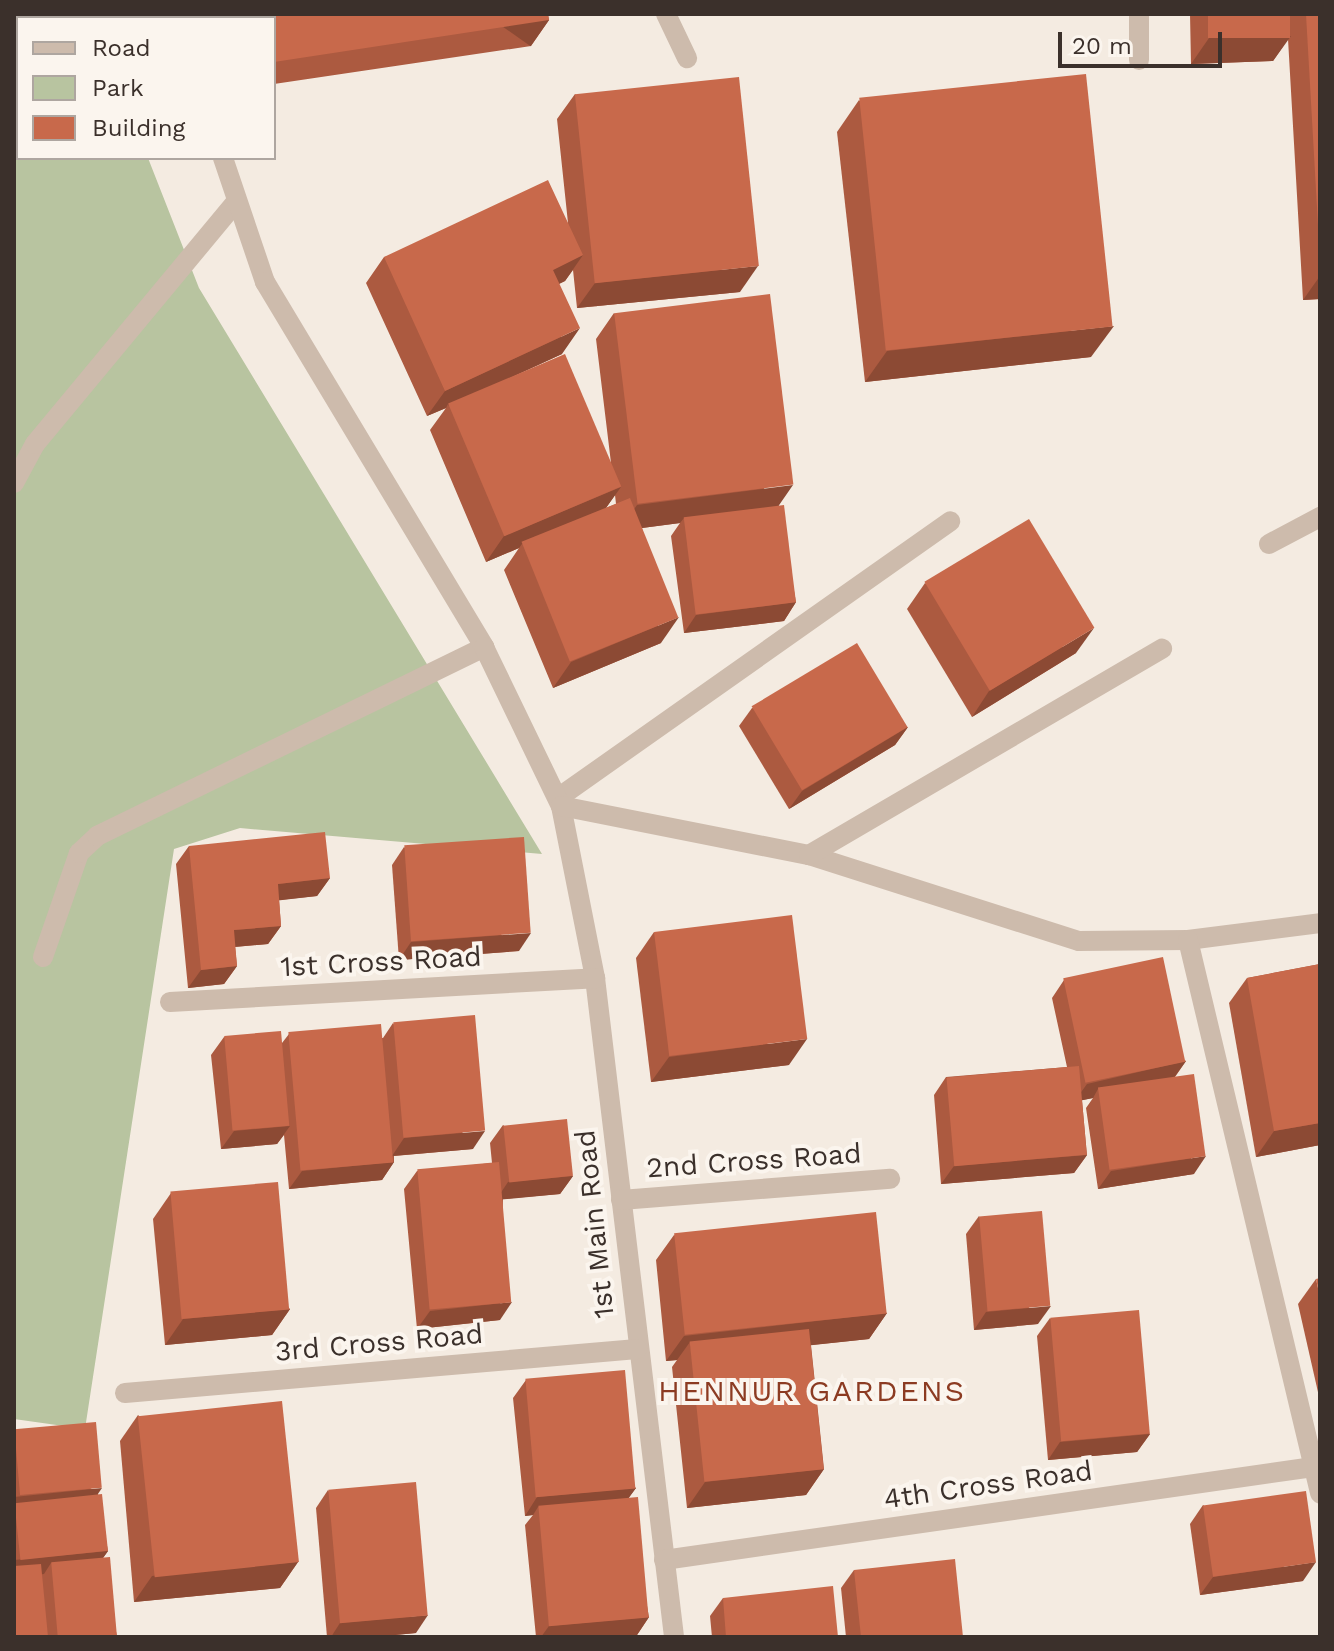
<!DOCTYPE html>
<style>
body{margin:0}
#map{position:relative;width:1334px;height:1651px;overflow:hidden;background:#f4ebe1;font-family:"Work Sans",sans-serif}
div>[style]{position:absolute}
.green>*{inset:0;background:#b8c4a0}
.service>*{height:20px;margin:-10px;padding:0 10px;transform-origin:10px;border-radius:10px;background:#cdbbac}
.minor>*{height:20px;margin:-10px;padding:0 10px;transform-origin:10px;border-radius:10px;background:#cdbbac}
.wall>*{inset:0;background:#ac5a40}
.shaded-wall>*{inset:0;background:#8c4a34;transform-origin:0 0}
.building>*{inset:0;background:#c8694b;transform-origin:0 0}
span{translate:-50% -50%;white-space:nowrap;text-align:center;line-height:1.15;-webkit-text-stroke:8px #fbf5ee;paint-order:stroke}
.street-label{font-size:28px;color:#3b302b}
.neighbourhood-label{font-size:30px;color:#8c3b22;letter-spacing:2px}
.frame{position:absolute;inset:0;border:16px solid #3b302b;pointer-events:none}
.legend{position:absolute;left:16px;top:16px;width:260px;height:144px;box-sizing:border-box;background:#fbf5ee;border:2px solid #aea6a0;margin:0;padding:10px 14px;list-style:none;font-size:24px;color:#3b302b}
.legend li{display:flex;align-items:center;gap:16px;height:40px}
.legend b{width:40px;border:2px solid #aea6a0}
.scale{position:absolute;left:1058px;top:32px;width:164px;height:36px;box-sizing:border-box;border:4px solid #3b302b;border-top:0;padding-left:10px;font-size:24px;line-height:28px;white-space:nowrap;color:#3b302b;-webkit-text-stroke:6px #fbf5ee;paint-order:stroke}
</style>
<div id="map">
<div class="green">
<i style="clip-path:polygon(14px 14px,110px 14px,18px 18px,18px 158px,148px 158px,199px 288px,542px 854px,240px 828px,174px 849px,85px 1429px,14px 1419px)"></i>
</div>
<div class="service">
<i style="left:666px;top:14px;width:49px;rotate:64.5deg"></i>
<i style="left:14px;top:483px;width:44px;rotate:-61.7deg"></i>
<i style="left:35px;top:444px;width:315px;rotate:-50.3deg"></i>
<i style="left:558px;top:798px;width:480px;rotate:-35.2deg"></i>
<i style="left:43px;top:957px;width:110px;rotate:-70.9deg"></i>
<i style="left:79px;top:853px;width:25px;rotate:-43deg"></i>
<i style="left:97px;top:836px;width:431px;rotate:-26deg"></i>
</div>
<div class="minor">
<i style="left:181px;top:14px;width:4px;rotate:76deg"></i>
<i style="left:1139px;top:14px;width:46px;rotate:90deg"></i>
<i style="left:223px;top:158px;width:131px;rotate:71.3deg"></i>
<i style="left:265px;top:282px;width:426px;rotate:59deg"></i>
<i style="left:484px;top:647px;width:177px;rotate:64.2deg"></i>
<i style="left:561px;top:806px;width:175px;rotate:78.8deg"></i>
<i style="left:595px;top:978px;width:664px;rotate:83.16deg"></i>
<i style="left:1269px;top:544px;width:58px;rotate:-27.9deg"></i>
<i style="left:561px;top:806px;width:253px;rotate:11.2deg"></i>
<i style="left:809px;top:855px;width:283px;rotate:17.7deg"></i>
<i style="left:1079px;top:941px;width:109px;rotate:-0.5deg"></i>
<i style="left:1188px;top:940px;width:133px;rotate:-7.3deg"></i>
<i style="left:809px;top:855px;width:409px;rotate:-30.3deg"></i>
<i style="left:1188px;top:940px;width:569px;rotate:76.57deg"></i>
<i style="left:170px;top:1002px;width:426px;rotate:-3.2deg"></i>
<i style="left:621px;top:1200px;width:270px;rotate:-4.5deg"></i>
<i style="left:125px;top:1393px;width:514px;rotate:-4.91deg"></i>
<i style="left:664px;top:1560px;width:663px;rotate:-8.15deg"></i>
</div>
<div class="wall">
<i style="clip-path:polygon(232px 14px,548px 14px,549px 20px,531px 46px,274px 84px,274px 18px,232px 18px)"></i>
<i style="clip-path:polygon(1190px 14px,1320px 14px,1320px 299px,1303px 300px,1288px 39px,1273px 61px,1191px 64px)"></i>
<i style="clip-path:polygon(evenodd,575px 94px,740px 292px,577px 308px,573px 270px,565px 281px,559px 284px,562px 354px,508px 379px,611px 463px,596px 339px,614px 313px,779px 506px,796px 602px,784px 621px,684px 633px,671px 536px,680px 523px,642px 528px,661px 643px,553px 688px,504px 570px,519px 548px,486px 562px,430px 430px,446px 408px,427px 416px,366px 283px,384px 257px,568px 223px,557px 119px,575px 94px,615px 495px,616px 504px,606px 508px,615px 495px)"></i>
<i style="clip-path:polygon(859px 100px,1091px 357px,865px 382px,837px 132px)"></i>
<i style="clip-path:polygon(925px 583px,1076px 653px,972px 717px,907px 609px)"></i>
<i style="clip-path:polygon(752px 708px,908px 727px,895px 745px,789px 809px,739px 726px)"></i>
<i style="clip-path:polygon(189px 846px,330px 878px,317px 896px,279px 900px,281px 926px,268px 944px,235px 947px,237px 966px,224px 984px,188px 988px,176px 864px)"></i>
<i style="clip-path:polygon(404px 847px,519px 951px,399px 960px,392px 865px)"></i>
<i style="clip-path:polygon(654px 932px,789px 1065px,651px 1082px,636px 958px)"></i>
<i style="clip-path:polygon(1320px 964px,1320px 1145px,1256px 1157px,1229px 1003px,1247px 978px)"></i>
<i style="clip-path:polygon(1064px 980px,1186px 1061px,1175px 1077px,1194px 1174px,1098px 1189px,1086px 1108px,1093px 1098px,1082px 1100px,1087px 1155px,1074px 1173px,941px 1184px,934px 1095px,946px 1077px,1067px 1067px,1052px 998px)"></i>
<i style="clip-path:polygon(393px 1023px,473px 1149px,394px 1156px,394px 1162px,382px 1180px,289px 1189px,284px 1135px,277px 1144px,221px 1149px,211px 1055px,224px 1037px,282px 1043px,289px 1034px,383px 1038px)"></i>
<i style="clip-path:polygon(503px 1125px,573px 1176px,560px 1194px,503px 1199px,500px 1320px,417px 1329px,404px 1189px,417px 1171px,492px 1163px,490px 1143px)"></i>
<i style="clip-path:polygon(171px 1193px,290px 1309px,272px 1335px,165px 1345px,153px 1219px)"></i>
<i style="clip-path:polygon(979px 1216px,1038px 1324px,974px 1330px,966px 1234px)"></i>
<i style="clip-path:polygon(674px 1235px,887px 1313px,869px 1339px,811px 1345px,824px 1469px,806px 1495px,687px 1508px,672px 1367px,677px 1360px,666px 1361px,656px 1260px)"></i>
<i style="clip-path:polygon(1316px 1279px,1320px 1297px,1320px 1401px,1298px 1304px)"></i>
<i style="clip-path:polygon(1050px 1318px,1150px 1434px,1137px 1452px,1048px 1460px,1037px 1336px)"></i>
<i style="clip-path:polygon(526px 1380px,636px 1488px,628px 1498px,649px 1617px,637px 1635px,615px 1637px,536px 1637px,525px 1525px,533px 1515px,525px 1516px,513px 1398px)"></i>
<i style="clip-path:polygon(138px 1415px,298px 1562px,280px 1588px,134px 1602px,120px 1441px)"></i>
<i style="clip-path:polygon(14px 1430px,98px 1494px,108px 1551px,103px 1558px,117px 1637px,14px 1637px)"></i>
<i style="clip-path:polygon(328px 1490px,416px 1633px,374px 1637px,327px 1637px,316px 1508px)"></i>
<i style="clip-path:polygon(1203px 1505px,1303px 1581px,1200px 1595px,1190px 1524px)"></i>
<i style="clip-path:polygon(854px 1570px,963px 1637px,846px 1637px,841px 1588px)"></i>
<i style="clip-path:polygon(723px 1598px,838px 1637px,712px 1637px,710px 1616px)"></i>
</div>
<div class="shaded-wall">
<i style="left:549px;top:20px;width:32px;height:278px;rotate:125deg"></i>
<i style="clip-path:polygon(1291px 36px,1273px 61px,1191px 64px,1209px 38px)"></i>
<i style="clip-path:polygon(583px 255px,565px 281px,535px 295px,553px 270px)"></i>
<i style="clip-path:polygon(758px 266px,740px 292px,577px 308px,595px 283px)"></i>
<i style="clip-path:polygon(1320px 276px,1320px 299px,1303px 300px)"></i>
<i style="clip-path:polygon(1114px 326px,1091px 357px,865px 382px,887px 351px)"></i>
<i style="clip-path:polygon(580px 328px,562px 354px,449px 406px,448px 404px,446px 408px,427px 416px,445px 391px)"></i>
<i style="clip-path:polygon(793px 485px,775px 511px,684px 518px,680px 523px,619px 531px,637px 505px)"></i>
<i style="clip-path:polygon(621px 487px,603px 512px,522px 544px,519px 548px,486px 562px,504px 536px)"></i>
<i style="clip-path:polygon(796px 602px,784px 621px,684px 633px,696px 615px)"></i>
<i style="clip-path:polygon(679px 617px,661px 643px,553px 688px,571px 662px)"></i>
<i style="clip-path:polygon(1094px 628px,1076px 653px,972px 717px,989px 691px)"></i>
<i style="clip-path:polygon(908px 727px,895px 745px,789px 809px,802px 791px)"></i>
<i style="clip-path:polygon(330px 878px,317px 896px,265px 902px,278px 884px)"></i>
<i style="clip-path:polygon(281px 926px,268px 944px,221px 948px,234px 930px)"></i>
<i style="clip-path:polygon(531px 933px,519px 951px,399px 960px,411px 942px)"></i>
<i style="clip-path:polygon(237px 966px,224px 984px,188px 988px,201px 970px)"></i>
<i style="clip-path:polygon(807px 1039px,789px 1065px,651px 1082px,669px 1057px)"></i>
<i style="clip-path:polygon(1186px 1061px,1173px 1079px,1098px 1089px,1093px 1098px,1074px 1102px,1087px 1084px)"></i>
<i style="clip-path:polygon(1320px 1123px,1320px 1145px,1256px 1157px,1274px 1131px)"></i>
<i style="clip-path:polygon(290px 1126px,277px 1144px,221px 1149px,234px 1131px)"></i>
<i style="clip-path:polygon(485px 1131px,473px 1149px,392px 1156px,404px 1138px)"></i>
<i style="clip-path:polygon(1087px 1155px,1074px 1173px,941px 1184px,954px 1166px)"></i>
<i style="clip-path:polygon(1206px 1156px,1194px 1174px,1098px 1189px,1111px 1171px)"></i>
<i style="clip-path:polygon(394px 1162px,382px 1180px,289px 1189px,302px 1171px)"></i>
<i style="clip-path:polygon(573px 1176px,560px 1194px,496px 1200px,508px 1182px)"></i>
<i style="clip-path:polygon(512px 1302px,500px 1320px,417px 1329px,430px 1311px)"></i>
<i style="clip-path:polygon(1051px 1306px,1038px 1324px,974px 1330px,986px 1312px)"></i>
<i style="clip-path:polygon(290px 1309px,272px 1335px,165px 1345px,183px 1319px)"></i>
<i style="clip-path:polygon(887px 1313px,869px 1339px,692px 1358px,690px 1342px,677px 1360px,666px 1361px,684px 1336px)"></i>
<i style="clip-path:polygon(1150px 1434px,1137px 1452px,1048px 1460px,1060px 1442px)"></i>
<i style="clip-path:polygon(824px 1469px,806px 1495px,687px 1508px,705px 1482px)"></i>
<i style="clip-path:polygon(102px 1488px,89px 1507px,14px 1514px,14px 1497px)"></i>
<i style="clip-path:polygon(636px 1488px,623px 1506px,538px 1507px,533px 1515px,525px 1516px,537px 1497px)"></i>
<i style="clip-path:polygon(108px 1551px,95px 1569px,51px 1563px,44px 1574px,14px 1577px,14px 1560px)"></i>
<i style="clip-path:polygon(298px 1562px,280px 1588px,134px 1602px,152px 1576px)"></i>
<i style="clip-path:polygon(1316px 1562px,1303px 1581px,1200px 1595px,1213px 1577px)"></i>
<i style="clip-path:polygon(428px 1615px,416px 1633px,374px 1637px,331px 1637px,340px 1623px)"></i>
<i style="clip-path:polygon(649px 1617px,637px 1635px,615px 1637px,541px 1637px,549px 1626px)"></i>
</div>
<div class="building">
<i style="clip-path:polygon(254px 14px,548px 14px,549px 20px,274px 62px,274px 18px,254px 18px)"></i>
<i style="left:1208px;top:14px;width:82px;height:24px"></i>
<i style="clip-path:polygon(1306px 14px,1320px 14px,1320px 260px)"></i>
<i style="left:1086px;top:74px;width:254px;height:228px;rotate:84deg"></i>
<i style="left:739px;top:77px;width:190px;height:165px;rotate:84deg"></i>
<i style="clip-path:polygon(548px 180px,583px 255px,553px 270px,580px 328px,445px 391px,384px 257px)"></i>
<i style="left:770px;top:294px;width:192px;height:157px;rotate:83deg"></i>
<i style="left:565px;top:354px;width:144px;height:127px;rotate:67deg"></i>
<i style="left:630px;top:498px;width:129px;height:117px;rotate:68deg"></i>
<i style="left:784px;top:505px;width:98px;height:101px;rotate:83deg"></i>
<i style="left:1029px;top:519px;width:127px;height:122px;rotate:59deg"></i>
<i style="left:857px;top:643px;width:98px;height:123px;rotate:59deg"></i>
<i style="clip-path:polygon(325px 832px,330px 878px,278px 884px,281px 926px,234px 930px,237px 966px,201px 970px,189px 846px)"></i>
<i style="left:524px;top:837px;width:96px;height:120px;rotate:86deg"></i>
<i style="left:792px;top:915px;width:125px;height:139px;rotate:83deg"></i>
<i style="left:1163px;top:957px;width:107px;height:102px;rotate:78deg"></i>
<i style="clip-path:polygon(1320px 964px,1320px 1123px,1274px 1131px,1247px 978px)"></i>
<i style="left:475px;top:1015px;width:116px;height:82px;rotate:85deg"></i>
<i style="left:381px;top:1024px;width:139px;height:93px;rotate:85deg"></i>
<i style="left:281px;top:1031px;width:95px;height:57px;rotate:85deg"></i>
<i style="left:1079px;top:1066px;width:89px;height:133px;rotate:85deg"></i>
<i style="left:1194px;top:1074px;width:83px;height:97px;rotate:82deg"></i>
<i style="left:567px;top:1119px;width:57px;height:64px;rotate:84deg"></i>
<i style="left:499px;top:1162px;width:141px;height:82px;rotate:85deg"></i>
<i style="left:278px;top:1182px;width:128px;height:108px;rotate:85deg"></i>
<i style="left:1042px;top:1211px;width:95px;height:63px;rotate:85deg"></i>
<i style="left:876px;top:1212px;width:102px;height:203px;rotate:84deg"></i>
<i style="clip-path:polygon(1320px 1278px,1320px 1297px,1316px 1279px)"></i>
<i style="left:1139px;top:1310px;width:124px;height:89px;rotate:85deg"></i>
<i style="left:809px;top:1329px;width:141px;height:120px;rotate:84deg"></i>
<i style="left:625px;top:1370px;width:119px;height:100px;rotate:85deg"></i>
<i style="left:282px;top:1401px;width:162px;height:145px;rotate:84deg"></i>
<i style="left:96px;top:1422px;width:66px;height:82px;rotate:85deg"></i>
<i style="left:416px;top:1482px;width:134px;height:88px;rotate:85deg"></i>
<i style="left:1306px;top:1491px;width:72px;height:104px;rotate:82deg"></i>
<i style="left:102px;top:1494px;width:57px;height:88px;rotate:84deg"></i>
<i style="left:638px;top:1497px;width:121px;height:100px;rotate:85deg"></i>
<i style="left:110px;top:1557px;width:80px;height:59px;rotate:85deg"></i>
<i style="clip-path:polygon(955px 1559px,963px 1637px,861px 1637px,854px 1570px)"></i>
<i style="clip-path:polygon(41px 1564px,48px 1637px,14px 1637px,14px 1566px)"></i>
<i style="clip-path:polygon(833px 1586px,838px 1637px,726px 1637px,723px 1598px)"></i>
</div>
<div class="street-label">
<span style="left:381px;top:962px;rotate:-3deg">1st Cross Road</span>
<span style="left:754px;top:1161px;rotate:-4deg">2nd Cross Road</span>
<span style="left:595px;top:1224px;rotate:-96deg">1st Main Road</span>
<span style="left:379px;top:1343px;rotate:-5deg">3rd Cross Road</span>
<span style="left:988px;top:1485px;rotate:-8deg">4th Cross Road</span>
</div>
<div class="neighbourhood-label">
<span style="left:812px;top:1391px">HENNUR GARDENS</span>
</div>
<div class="frame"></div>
<ul class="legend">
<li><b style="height:10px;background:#cdbbac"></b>Road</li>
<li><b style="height:22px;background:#b8c4a0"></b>Park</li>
<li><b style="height:22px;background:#c8694b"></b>Building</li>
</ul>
<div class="scale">20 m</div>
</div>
